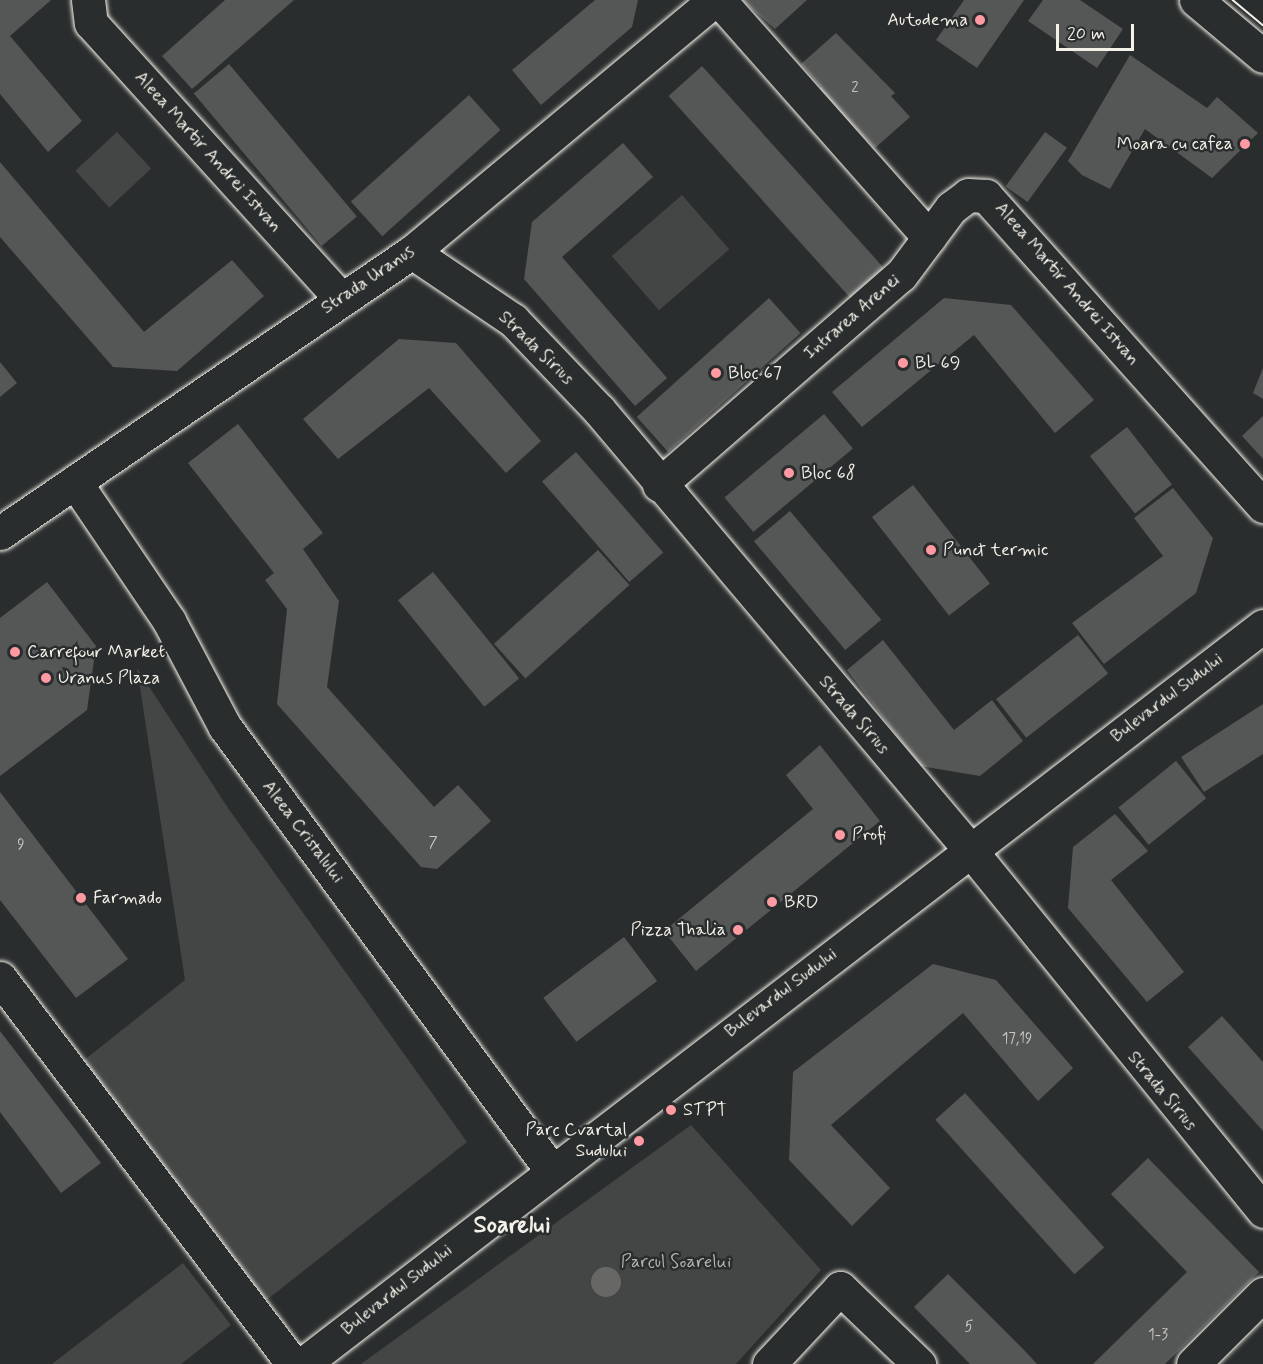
<!DOCTYPE html>
<style>
body{margin:0}
#map{position:relative;width:1263px;height:1364px;overflow:hidden;background:#2a2d2e;font-family:Mynerve,sans-serif}
div>[style]{position:absolute}
.green>*{inset:0;background:#444645;transform-origin:0 0}
.water>*{inset:0;background:#676866}
.round{border-radius:50%}
.building>*{inset:0;background:#555756;transform-origin:0 0}
.roads{filter:drop-shadow(0 0 2px #f4f1e8) drop-shadow(0 0 2px #f4f1e8)}
.minor>*{height:33px;margin:-16.5px;padding:0 16.5px;transform-origin:16.5px;border-radius:16.5px;background:#2a2d2e}
.major>*{height:33px;margin:-16.5px;padding:0 16.5px;transform-origin:16.5px;border-radius:16.5px;background:#2a2d2e}
.tram>*{height:1.5px;margin:-0.75px;padding:0 0.75px;transform-origin:0.75px;border-radius:0.75px;background:#f4f1e8}
.dots>*{width:16px;height:16px;translate:-50% -50%;box-sizing:border-box;border:3px solid #2a2d2e;border-radius:50%}
span{translate:-50% -50%;white-space:nowrap;text-align:center;line-height:1.15;-webkit-text-stroke:5px #2a2d2e;paint-order:stroke}
.number-label{font-size:15px;color:#cccac4}
.number-label span{-webkit-text-stroke-width:0}
.poi-label{font-size:18px;color:#f4f1e8}
.right{translate:-100% -50%;text-align:right}
.left{translate:0 -50%;text-align:left}
.street-label{font-size:18px;color:#f4f1e8}
.park-label{font-size:18px;color:#b6b5af}
.district-label{font-size:24px;color:#f4f1e8;font-weight:700}
.scale{position:absolute;left:1056px;top:24px;width:78px;height:27px;box-sizing:border-box;border:3px solid #f4f1e8;border-top:0;padding-left:8px;font-size:18px;line-height:21px;white-space:nowrap;color:#f4f1e8;-webkit-text-stroke:4px #2a2d2e;paint-order:stroke}
</style>
<div id="map">
<div class="green">
<i style="left:117px;top:132px;width:50px;height:57px;rotate:47deg"></i>
<i style="left:682px;top:195px;width:72px;height:93px;rotate:49deg"></i>
<i style="clip-path:polygon(137px 668px,228px 808px,467px 1142px,264px 1302px,83px 1061px,185px 980px)"></i>
<i style="clip-path:polygon(691px 1125px,821px 1270px,736px 1364px,361px 1364px)"></i>
<i style="clip-path:polygon(183px 1263px,231px 1325px,181px 1364px,52px 1364px)"></i>
</div>
<div class="water">
<i class="round" style="left:591px;top:1267px;width:30px;height:30px"></i>
</div>
<div class="building">
<i style="clip-path:polygon(0 0,51px 0,10px 36px,82px 121px,48px 152px,0 94px)"></i>
<i style="clip-path:polygon(225px 0,294px 0,192px 89px,162px 56px)"></i>
<i style="clip-path:polygon(595px 0,638px 0,632px 27px,541px 105px,512px 70px)"></i>
<i style="clip-path:polygon(742px 0,807px 0,775px 29px)"></i>
<i style="clip-path:polygon(964px 0,1024px 0,977px 68px,936px 40px)"></i>
<i style="clip-path:polygon(1043px 0,1080px 0,1123px 29px,1097px 68px,1028px 21px)"></i>
<i style="clip-path:polygon(836px 33px,895px 93px,891px 96px,910px 117px,875px 148px,817px 91px,821px 87px,801px 64px)"></i>
<i style="clip-path:polygon(1130px 55px,1207px 108px,1217px 97px,1258px 133px,1212px 178px,1145px 129px,1110px 189px,1082px 175px,1068px 161px)"></i>
<i style="left:229px;top:64px;width:199px;height:46px;rotate:50deg"></i>
<i style="left:702px;top:66px;width:273px;height:45px;rotate:48deg"></i>
<i style="left:469px;top:95px;width:47px;height:159px;rotate:48deg"></i>
<i style="left:1045px;top:132px;width:27px;height:67px;rotate:36deg"></i>
<i style="clip-path:polygon(623px 143px,653px 177px,562px 257px,667px 378px,635px 406px,524px 279px,532px 222px)"></i>
<i style="clip-path:polygon(0 162px,144px 332px,232px 260px,264px 296px,177px 371px,113px 367px,0 237px)"></i>
<i style="left:769px;top:298px;width:47px;height:178px;rotate:48deg"></i>
<i style="clip-path:polygon(944px 298px,1011px 305px,1094px 400px,1055px 433px,974px 335px,862px 427px,832px 392px)"></i>
<i style="clip-path:polygon(399px 339px,456px 343px,541px 441px,506px 473px,429px 388px,338px 459px,303px 419px)"></i>
<i style="clip-path:polygon(0 362px,17px 383px,0 397px)"></i>
<i style="clip-path:polygon(1263px 368px,1263px 399px,1253px 393px)"></i>
<i style="left:824px;top:414px;width:45px;height:130px;rotate:50deg"></i>
<i style="clip-path:polygon(1263px 416px,1263px 459px,1242px 436px)"></i>
<i style="clip-path:polygon(238px 424px,323px 533px,303px 549px,339px 601px,327px 687px,434px 807px,458px 785px,491px 821px,437px 869px,421px 867px,277px 704px,287px 609px,265px 580px,274px 573px,188px 463px)"></i>
<i style="left:1127px;top:427px;width:73px;height:47px;rotate:52deg"></i>
<i style="left:576px;top:452px;width:133px;height:45px;rotate:49deg"></i>
<i style="left:913px;top:485px;width:125px;height:52px;rotate:52deg"></i>
<i style="clip-path:polygon(1173px 488px,1213px 538px,1196px 593px,1104px 664px,1072px 623px,1163px 556px,1134px 518px)"></i>
<i style="left:790px;top:511px;width:142px;height:47px;rotate:50deg"></i>
<i style="left:598px;top:550px;width:47px;height:140px;rotate:48deg"></i>
<i style="left:433px;top:572px;width:137px;height:45px;rotate:51deg"></i>
<i style="clip-path:polygon(47px 582px,96px 646px,87px 710px,0 776px,0 618px)"></i>
<i style="left:1078px;top:635px;width:49px;height:104px;rotate:52deg"></i>
<i style="clip-path:polygon(883px 640px,954px 730px,992px 700px,1023px 741px,980px 776px,920px 766px,847px 670px)"></i>
<i style="clip-path:polygon(1263px 704px,1263px 754px,1204px 792px,1181px 757px)"></i>
<i style="clip-path:polygon(820px 745px,880px 821px,696px 971px,664px 931px,813px 809px,786px 775px)"></i>
<i style="left:1176px;top:761px;width:48px;height:74px;rotate:51deg"></i>
<i style="clip-path:polygon(0 792px,128px 959px,76px 998px,0 900px)"></i>
<i style="clip-path:polygon(1115px 814px,1148px 851px,1111px 880px,1184px 972px,1147px 1002px,1068px 908px,1073px 847px)"></i>
<i style="left:624px;top:937px;width:55px;height:101px;rotate:53deg"></i>
<i style="clip-path:polygon(933px 964px,996px 980px,1073px 1068px,1038px 1101px,963px 1013px,831px 1125px,890px 1188px,852px 1226px,789px 1160px,793px 1072px)"></i>
<i style="clip-path:polygon(1222px 1016px,1263px 1062px,1263px 1131px,1188px 1047px)"></i>
<i style="clip-path:polygon(0 1031px,101px 1163px,61px 1193px,0 1112px)"></i>
<i style="left:965px;top:1093px;width:208px;height:40px;rotate:48deg"></i>
<i style="clip-path:polygon(1148px 1158px,1259px 1272px,1165px 1364px,1093px 1364px,1187px 1272px,1111px 1194px)"></i>
<i style="clip-path:polygon(948px 1274px,1024px 1350px,1037px 1364px,970px 1364px,914px 1307px)"></i>
</div>
<div class="roads">
<div class="minor">
<i style="left:88px;top:0;width:23px;rotate:83deg"></i>
<i style="left:91px;top:23px;width:371px;rotate:47.8deg"></i>
<i style="left:719px;top:0;width:317px;rotate:48.5deg"></i>
<i style="left:412px;top:252px;width:122px;rotate:34deg"></i>
<i style="left:513px;top:320px;width:124px;rotate:46.3deg"></i>
<i style="left:599px;top:410px;width:576px;rotate:49.86deg"></i>
<i style="left:970px;top:850px;width:465px;rotate:50.9deg"></i>
<i style="left:75px;top:482px;width:168px;rotate:55.9deg"></i>
<i style="left:169px;top:621px;width:120px;rotate:62.2deg"></i>
<i style="left:225px;top:727px;width:550px;rotate:53.65deg"></i>
<i style="left:659px;top:485px;width:320px;rotate:-41deg"></i>
<i style="left:901px;top:275px;width:84px;rotate:-53.3deg"></i>
<i style="left:951px;top:208px;width:21px;rotate:-37deg"></i>
<i style="left:968px;top:195px;width:18px;rotate:3deg"></i>
<i style="left:986px;top:196px;width:416px;rotate:48.2deg"></i>
<i style="left:0;top:533px;width:499px;rotate:-34.3deg"></i>
<i style="left:412px;top:252px;width:393px;rotate:-39.8deg"></i>
<i style="left:0;top:978px;width:485px;rotate:52.8deg"></i>
<i style="left:303px;top:1364px;width:1211px;rotate:-37.55deg"></i>
<i style="left:769px;top:1364px;width:104px;rotate:-46.9deg"></i>
<i style="left:840px;top:1288px;width:110px;rotate:43.9deg"></i>
<i style="left:1193px;top:1364px;width:99px;rotate:-45deg"></i>
</div>
<div class="major">
<i style="left:1196px;top:0;width:87px;rotate:39.9deg"></i>
</div>
</div>
<div class="tram">
<i style="left:1233px;top:0;width:39px;rotate:40deg"></i>
</div>
<div class="dots">
<i style="left:980px;top:20px;background:#ff9aa2"></i>
<i style="left:1245px;top:144px;background:#ff9aa2"></i>
<i style="left:903px;top:363px;background:#ff9aa2"></i>
<i style="left:716px;top:373px;background:#ff9aa2"></i>
<i style="left:789px;top:473px;background:#ff9aa2"></i>
<i style="left:931px;top:550px;background:#ff9aa2"></i>
<i style="left:15px;top:652px;background:#ff9aa2"></i>
<i style="left:46px;top:678px;background:#ff9aa2"></i>
<i style="left:840px;top:835px;background:#ff9aa2"></i>
<i style="left:81px;top:898px;background:#ff9aa2"></i>
<i style="left:772px;top:902px;background:#ff9aa2"></i>
<i style="left:738px;top:930px;background:#ff9aa2"></i>
<i style="left:671px;top:1110px;background:#ff9aa2"></i>
<i style="left:639px;top:1141px;background:#ff9aa2"></i>
</div>
<div class="number-label">
<span style="left:855px;top:89px">2</span>
<span style="left:433px;top:844px">7</span>
<span style="left:21px;top:846px">9</span>
<span style="left:1017px;top:1040px">17,19</span>
<span style="left:969px;top:1328px">5</span>
<span style="left:1158px;top:1336px">1-3</span>
</div>
<div class="poi-label">
<span class="right" style="left:968px;top:20px">Autodema</span>
<span class="right" style="left:1233px;top:144px">Moara cu cafea</span>
<span class="left" style="left:915px;top:363px">BL 69</span>
<span class="left" style="left:728px;top:373px">Bloc 67</span>
<span class="left" style="left:801px;top:473px">Bloc 68</span>
<span class="left" style="left:943px;top:550px">Punct termic</span>
<span class="left" style="left:27px;top:652px">Carrefour Market</span>
<span class="left" style="left:58px;top:678px">Uranus Plaza</span>
<span class="left" style="left:852px;top:835px">Profi</span>
<span class="left" style="left:93px;top:898px">Farmado</span>
<span class="left" style="left:784px;top:902px">BRD</span>
<span class="right" style="left:726px;top:930px">Pizza Thalia</span>
<span class="left" style="left:683px;top:1110px">STPT</span>
<span class="right" style="left:627px;top:1141px">Parc Cvartal<br>Sudului</span>
</div>
<div class="street-label">
<span style="left:208px;top:152px;rotate:48deg">Aleea Martir Andrei Istvan</span>
<span style="left:368px;top:280px;rotate:-34deg">Strada Uranus</span>
<span style="left:1067px;top:284px;rotate:49deg">Aleea Martir Andrei Istvan</span>
<span style="left:852px;top:317px;rotate:-41deg">Intrarea Arenei</span>
<span style="left:536px;top:348px;rotate:44deg">Strada Sirius</span>
<span style="left:1167px;top:698px;rotate:-37deg">Bulevardul Sudului</span>
<span style="left:854px;top:715px;rotate:49deg">Strada Sirius</span>
<span style="left:303px;top:832px;rotate:53deg">Aleea Cristalului</span>
<span style="left:781px;top:993px;rotate:-37deg">Bulevardul Sudului</span>
<span style="left:1162px;top:1091px;rotate:50deg">Strada Sirius</span>
<span style="left:397px;top:1290px;rotate:-38deg">Bulevardul Sudului</span>
</div>
<div class="park-label">
<span style="left:676px;top:1262px">Parcul Soarelui</span>
</div>
<div class="district-label">
<span style="left:512px;top:1226px">Soarelui</span>
</div>
<div class="scale">20 m</div>
</div>
